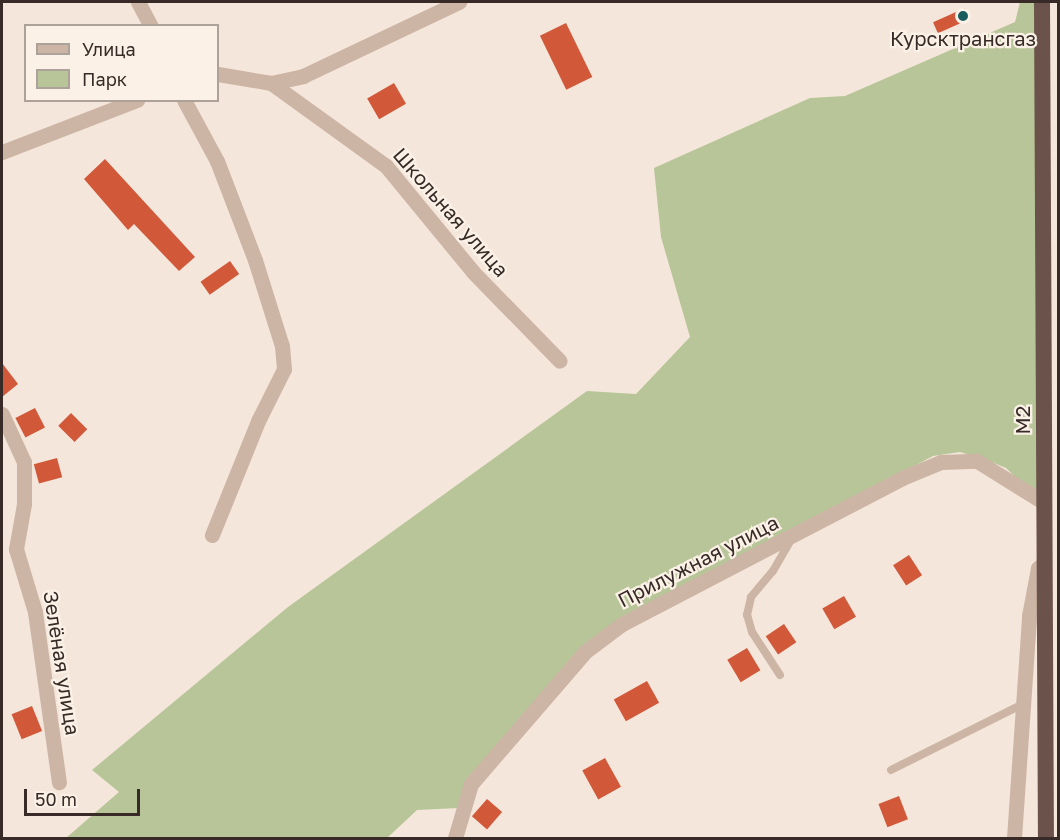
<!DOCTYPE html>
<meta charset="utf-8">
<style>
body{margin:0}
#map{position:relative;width:1060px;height:840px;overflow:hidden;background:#f4e6da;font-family:"Golos Text",sans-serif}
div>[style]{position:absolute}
.green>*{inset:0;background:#b8c598}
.building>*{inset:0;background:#d2583a;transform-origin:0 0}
.service>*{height:8px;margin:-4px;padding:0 4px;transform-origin:4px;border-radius:4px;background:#cdb5a5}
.minor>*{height:15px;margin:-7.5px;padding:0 7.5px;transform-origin:7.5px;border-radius:7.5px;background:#cdb5a5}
.tertiary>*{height:15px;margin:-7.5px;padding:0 7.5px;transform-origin:7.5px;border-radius:7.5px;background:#cdb5a5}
.trunk>*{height:16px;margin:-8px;padding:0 8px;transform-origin:8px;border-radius:8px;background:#6b524a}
.dots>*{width:16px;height:16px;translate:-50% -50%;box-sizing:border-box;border:3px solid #fbf1e7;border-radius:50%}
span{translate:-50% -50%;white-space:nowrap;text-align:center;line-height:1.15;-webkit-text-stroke:4.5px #fbf1e7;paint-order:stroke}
.poi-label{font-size:20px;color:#382b27}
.street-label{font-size:20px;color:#382b27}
.frame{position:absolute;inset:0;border:3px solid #382b27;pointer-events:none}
.legend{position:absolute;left:24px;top:24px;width:195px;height:78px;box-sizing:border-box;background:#fbf1e7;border:2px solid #ada29a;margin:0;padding:8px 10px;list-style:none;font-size:18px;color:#382b27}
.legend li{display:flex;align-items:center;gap:12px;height:30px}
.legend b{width:30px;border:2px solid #ada29a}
.scale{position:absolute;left:24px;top:789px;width:116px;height:27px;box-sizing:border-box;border:3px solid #382b27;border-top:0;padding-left:8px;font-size:18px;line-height:21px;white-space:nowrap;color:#382b27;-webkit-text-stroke:4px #fbf1e7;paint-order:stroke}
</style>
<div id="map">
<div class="green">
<i style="clip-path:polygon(1020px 2px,1045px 2px,1044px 496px,1028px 489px,1006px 468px,987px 460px,960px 452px,933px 456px,620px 622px,459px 808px,417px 810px,387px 838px,66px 838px,119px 792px,92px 770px,288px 607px,587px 391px,636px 394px,690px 337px,661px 237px,654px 168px,810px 98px,845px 96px,1015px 22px)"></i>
</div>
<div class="building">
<i style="left:965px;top:8px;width:12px;height:35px;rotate:66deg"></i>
<i style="left:566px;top:23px;width:60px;height:29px;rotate:64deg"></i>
<i style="left:394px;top:83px;width:24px;height:31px;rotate:60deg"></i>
<i style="clip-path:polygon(105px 159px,195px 257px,179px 271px,134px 224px,128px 230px,84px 179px)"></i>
<i style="left:230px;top:261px;width:16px;height:36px;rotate:55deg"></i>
<i style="clip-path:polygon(2px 363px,18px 384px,2px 397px)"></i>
<i style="left:35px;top:408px;width:22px;height:22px;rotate:63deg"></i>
<i style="left:71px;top:413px;width:23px;height:18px;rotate:45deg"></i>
<i style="left:57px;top:458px;width:20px;height:24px;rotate:75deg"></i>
<i style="left:909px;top:555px;width:24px;height:19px;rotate:57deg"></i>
<i style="left:844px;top:596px;width:24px;height:25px;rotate:60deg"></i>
<i style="left:784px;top:624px;width:22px;height:22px;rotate:56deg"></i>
<i style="left:747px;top:648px;width:26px;height:23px;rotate:59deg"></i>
<i style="left:647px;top:681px;width:25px;height:38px;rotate:61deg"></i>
<i style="left:32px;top:706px;width:27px;height:22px;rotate:68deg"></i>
<i style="left:605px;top:758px;width:33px;height:26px;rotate:61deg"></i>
<i style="left:899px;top:796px;width:25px;height:22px;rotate:69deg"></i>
<i style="left:487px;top:799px;width:20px;height:23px;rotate:41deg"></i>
</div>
<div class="service">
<i style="left:780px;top:675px;width:51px;rotate:-123.1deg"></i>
<i style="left:752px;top:632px;width:18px;rotate:-106deg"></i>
<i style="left:747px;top:615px;width:18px;rotate:-77deg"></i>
<i style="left:751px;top:597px;width:34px;rotate:-50deg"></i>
<i style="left:773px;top:571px;width:38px;rotate:-60deg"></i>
<i style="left:891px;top:770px;width:145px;rotate:-26.6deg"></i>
</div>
<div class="minor">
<i style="left:218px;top:74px;width:54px;rotate:9.6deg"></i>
<i style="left:271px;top:83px;width:33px;rotate:-12deg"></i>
<i style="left:303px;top:76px;width:173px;rotate:-25.4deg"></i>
<i style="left:271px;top:83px;width:142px;rotate:35.8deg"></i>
<i style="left:386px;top:166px;width:137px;rotate:50.6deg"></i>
<i style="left:473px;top:272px;width:124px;rotate:45.7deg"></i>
<i style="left:184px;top:100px;width:69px;rotate:61.6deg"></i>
<i style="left:217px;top:161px;width:106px;rotate:69deg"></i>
<i style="left:255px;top:260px;width:90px;rotate:72.6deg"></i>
<i style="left:282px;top:346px;width:23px;rotate:85deg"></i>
<i style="left:284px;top:369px;width:58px;rotate:116.6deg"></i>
<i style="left:258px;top:421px;width:123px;rotate:112deg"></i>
<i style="left:2px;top:152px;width:145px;rotate:-21.1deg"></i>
<i style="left:2px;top:414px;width:53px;rotate:65.4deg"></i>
<i style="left:24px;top:462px;width:42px;rotate:90deg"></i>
<i style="left:24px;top:504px;width:46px;rotate:100.1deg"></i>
<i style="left:16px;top:549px;width:66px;rotate:73.2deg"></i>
<i style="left:35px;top:612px;width:172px;rotate:82deg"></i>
<i style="left:455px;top:838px;width:56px;rotate:-73.5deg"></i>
<i style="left:471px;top:784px;width:176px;rotate:-49.2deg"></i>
<i style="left:586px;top:651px;width:45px;rotate:-36.9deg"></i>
<i style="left:622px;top:624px;width:316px;rotate:-27.5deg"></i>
<i style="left:902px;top:478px;width:42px;rotate:-22.3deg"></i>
<i style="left:941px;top:462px;width:36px;rotate:-2deg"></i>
<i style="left:977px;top:461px;width:78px;rotate:31.8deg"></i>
<i style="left:1014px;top:838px;width:223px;rotate:-86.1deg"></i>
<i style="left:1029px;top:616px;width:49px;rotate:-79.4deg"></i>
<i style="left:1038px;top:568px;width:6px;rotate:-39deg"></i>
</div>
<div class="tertiary">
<i style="left:138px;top:2px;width:27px;rotate:62deg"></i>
</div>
<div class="trunk">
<i style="left:1042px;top:2px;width:836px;rotate:89.73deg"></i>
</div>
<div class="dots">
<i style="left:963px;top:16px;background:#185d5e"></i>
</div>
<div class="poi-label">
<span style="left:963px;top:38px">Курсктрансгаз</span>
</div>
<div class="street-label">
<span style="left:451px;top:212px;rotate:49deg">Школьная улица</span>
<span style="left:1022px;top:420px;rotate:-90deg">М2</span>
<span style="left:698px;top:561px;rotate:-27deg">Прилужная улица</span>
<span style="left:62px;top:663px;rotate:81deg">Зелёная улица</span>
</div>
<div class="frame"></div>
<ul class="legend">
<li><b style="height:8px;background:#cdb5a5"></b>Улица</li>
<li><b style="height:16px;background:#b8c598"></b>Парк</li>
</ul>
<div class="scale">50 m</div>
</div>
